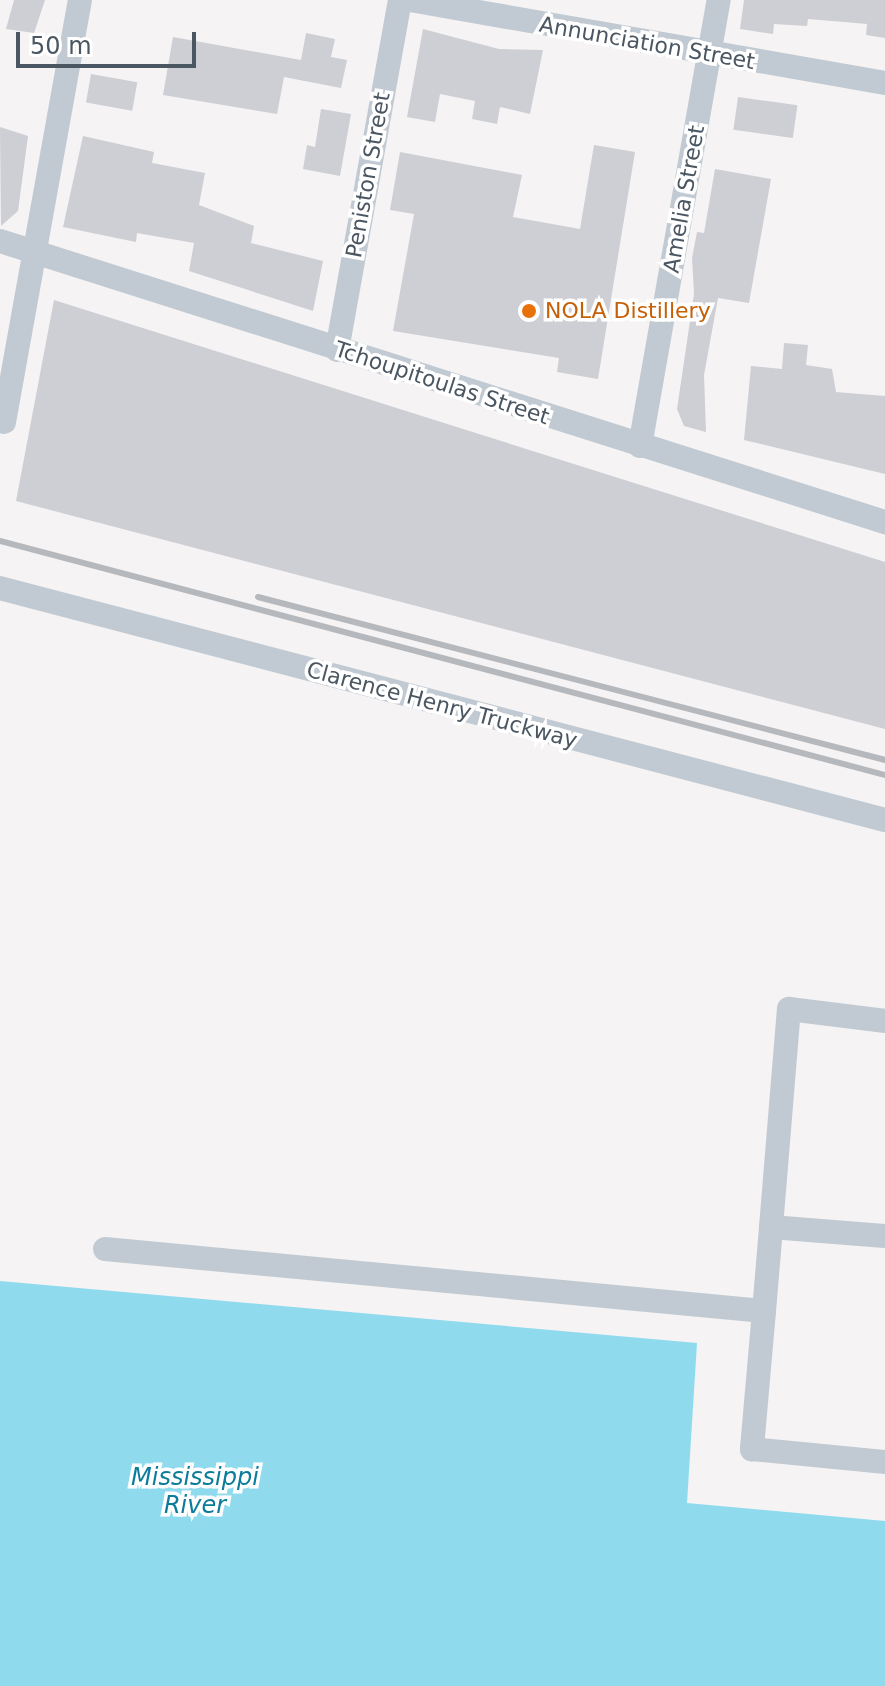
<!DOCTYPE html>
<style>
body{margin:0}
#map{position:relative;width:885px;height:1686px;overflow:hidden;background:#f5f3f3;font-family:"DejaVu Sans",sans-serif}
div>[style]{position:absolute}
.water>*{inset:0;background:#90daee}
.building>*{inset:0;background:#cdcfd5;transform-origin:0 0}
.minor>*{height:24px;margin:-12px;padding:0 12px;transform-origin:12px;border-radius:12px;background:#c1cad2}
.rail>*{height:6px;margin:-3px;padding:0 3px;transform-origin:3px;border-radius:3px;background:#b5b8bd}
.dots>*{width:22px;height:22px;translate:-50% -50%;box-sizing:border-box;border:4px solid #fff;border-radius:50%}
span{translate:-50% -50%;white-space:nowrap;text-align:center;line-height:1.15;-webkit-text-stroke:7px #fff;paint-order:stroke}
.street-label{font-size:22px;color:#4a5661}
.food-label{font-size:22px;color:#c56008}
.left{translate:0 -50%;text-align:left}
.water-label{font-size:24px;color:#0c7c9b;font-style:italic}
.scale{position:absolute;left:16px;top:32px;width:180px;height:36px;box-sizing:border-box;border:4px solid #4a5661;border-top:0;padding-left:10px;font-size:24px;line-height:28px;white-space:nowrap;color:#4a5661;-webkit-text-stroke:6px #fff;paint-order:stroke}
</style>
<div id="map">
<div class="water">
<i style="clip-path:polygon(0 1281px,697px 1343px,687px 1503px,885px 1521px,885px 1686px,0 1686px)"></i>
</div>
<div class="building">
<i style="clip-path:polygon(14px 0,45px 0,34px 33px,6px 29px)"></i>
<i style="clip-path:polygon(744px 0,885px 0,885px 38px,866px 35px,867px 24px,808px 19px,807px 26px,774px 24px,773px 34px,740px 29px)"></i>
<i style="clip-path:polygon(423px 29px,499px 49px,543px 50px,530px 114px,500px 107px,497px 124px,472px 119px,475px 101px,440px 94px,435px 122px,407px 117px)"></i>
<i style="clip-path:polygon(306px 33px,335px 39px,331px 57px,347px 60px,341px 88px,284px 77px,277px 114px,163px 95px,173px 37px,301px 60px)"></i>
<i style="left:91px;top:74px;width:47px;height:29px;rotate:10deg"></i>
<i style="left:738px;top:97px;width:60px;height:33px;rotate:8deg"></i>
<i style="clip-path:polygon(321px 109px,351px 114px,340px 176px,303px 169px,307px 145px,315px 147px)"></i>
<i style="clip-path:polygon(0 127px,28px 136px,18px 211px,1px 226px)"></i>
<i style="clip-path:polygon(83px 136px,154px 152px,152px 163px,205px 173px,199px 205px,254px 226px,251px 243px,323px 261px,313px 311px,189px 271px,194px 243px,137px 233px,136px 242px,63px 227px)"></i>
<i style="clip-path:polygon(594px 145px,635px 152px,598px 379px,557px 372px,559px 358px,393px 331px,414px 214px,390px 210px,400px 152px,522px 175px,513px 217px,580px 229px)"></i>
<i style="clip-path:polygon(715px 169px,771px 179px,749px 303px,718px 298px,704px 375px,706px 432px,684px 426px,677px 409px,694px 294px,692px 258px,697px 232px,704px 233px)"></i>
<i style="clip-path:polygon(54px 300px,885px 562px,885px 729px,16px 501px)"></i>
<i style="clip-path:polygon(784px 343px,808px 345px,806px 365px,832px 369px,836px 392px,885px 396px,885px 474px,744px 440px,751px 366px,782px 369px)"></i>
</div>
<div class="minor">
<i style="left:410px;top:0;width:482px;rotate:9.9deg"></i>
<i style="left:0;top:241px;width:929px;rotate:17.62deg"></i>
<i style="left:337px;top:350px;width:356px;rotate:-79.8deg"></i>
<i style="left:4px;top:422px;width:429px;rotate:-79.8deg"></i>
<i style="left:640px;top:446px;width:453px;rotate:-80deg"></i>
<i style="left:0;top:588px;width:915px;rotate:14.69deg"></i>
<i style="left:771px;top:1227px;width:219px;rotate:-85.3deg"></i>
<i style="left:789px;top:1009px;width:97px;rotate:7.1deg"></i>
<i style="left:105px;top:1249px;width:662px;rotate:5.37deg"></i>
<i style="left:764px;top:1311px;width:139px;rotate:95deg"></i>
<i style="left:752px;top:1449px;width:134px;rotate:5.6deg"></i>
<i style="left:764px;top:1311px;width:84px;rotate:-85.2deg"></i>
<i style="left:771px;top:1227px;width:114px;rotate:4.5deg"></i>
</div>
<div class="rail">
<i style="left:0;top:541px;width:915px;rotate:14.81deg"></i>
<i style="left:258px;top:597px;width:648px;rotate:14.57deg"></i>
</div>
<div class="dots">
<i style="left:529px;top:311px;background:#e8710a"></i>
</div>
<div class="street-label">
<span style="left:647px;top:43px;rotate:10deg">Annunciation Street</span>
<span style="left:368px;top:175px;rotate:-80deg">Peniston Street</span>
<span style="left:684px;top:199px;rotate:-80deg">Amelia Street</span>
<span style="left:442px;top:383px;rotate:18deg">Tchoupitoulas Street</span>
<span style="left:442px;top:705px;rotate:15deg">Clarence Henry Truckway</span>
</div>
<div class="food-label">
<span class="left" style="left:545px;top:311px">NOLA Distillery</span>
</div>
<div class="water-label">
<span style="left:195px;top:1492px">Mississippi<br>River</span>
</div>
<div class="scale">50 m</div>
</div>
